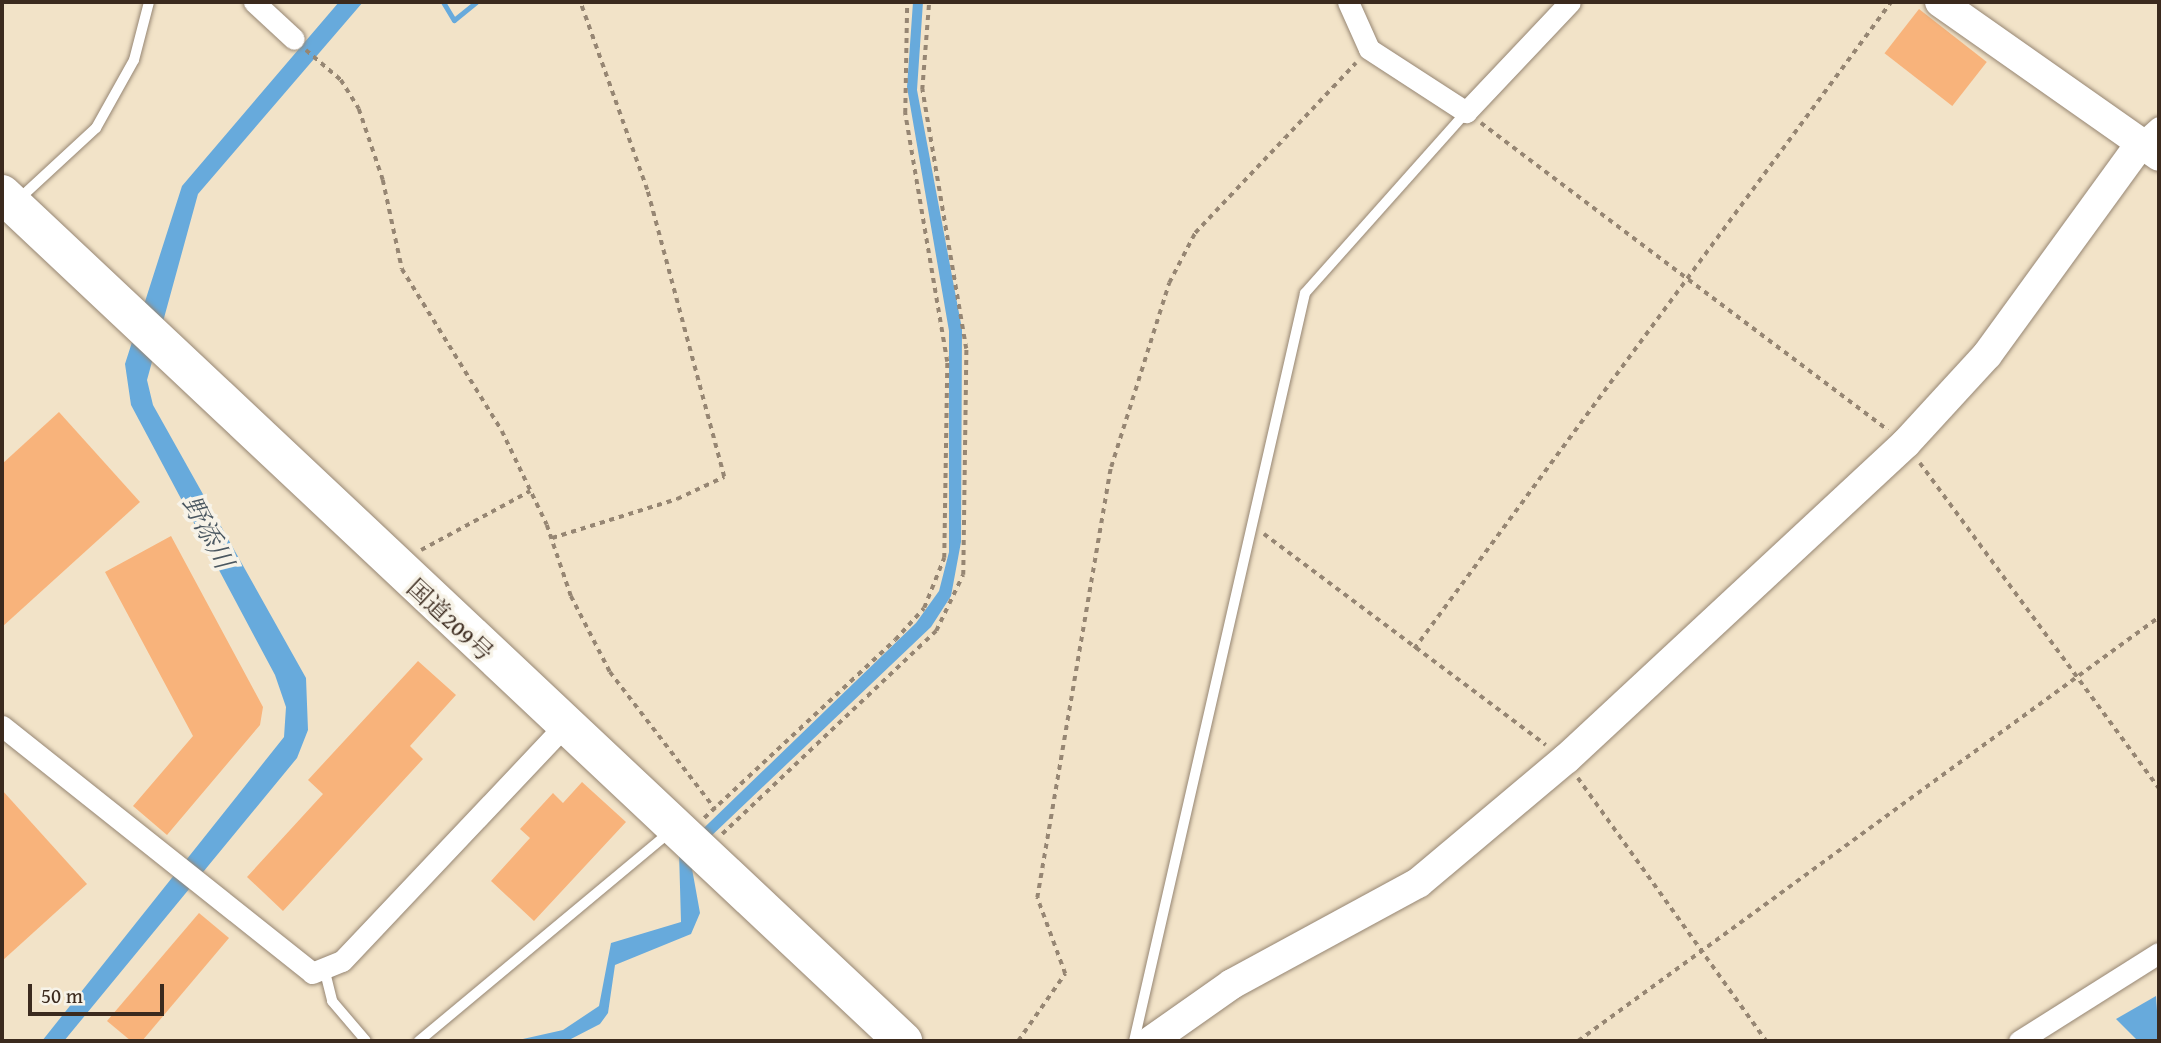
<!DOCTYPE html>
<meta charset="utf-8">
<style>
body{margin:0}
#map{position:relative;width:2161px;height:1043px;overflow:hidden;background:#f2e3c8;font-family:"Gentium Book Plus","Noto Serif JP",serif}
div>[style]{position:absolute}
.water>*{inset:0;background:#67aadc}
.stream>*{height:5px;margin:-2.5px;padding:0 2.5px;transform-origin:2.5px;border-radius:2.5px;background:#67aadc}
.building>*{inset:0;background:#f8b37b;transform-origin:0 0}
.path>*{height:3.5px;margin-top:-1.75px;transform-origin:0;background:repeating-linear-gradient(90deg,#968673 0 5px,transparent 0 10px)}
.roads{filter:drop-shadow(0 0 2px #968673) drop-shadow(0 0 2px #968673)}
.lane>*{height:10px;margin:-5px;padding:0 5px;transform-origin:5px;border-radius:5px;background:#fff}
.street>*{height:21px;margin:-10.5px;padding:0 10.5px;transform-origin:10.5px;border-radius:10.5px;background:#fff}
.secondary>*{height:30px;margin:-15px;padding:0 15px;transform-origin:15px;border-radius:15px;background:#fff}
.highway>*{height:38px;margin:-19px;padding:0 19px;transform-origin:19px;border-radius:19px;background:#fff}
span{translate:-50% -50%;white-space:nowrap;text-align:center;line-height:1.15;-webkit-text-stroke:7px #f7f3e8;paint-order:stroke}
.street-label{font-size:24px;color:#3b2a1e}
.water-label{font-size:26px;color:#4a5760;font-style:italic}
.frame{position:absolute;inset:0;border:4px solid #3b2a1e;pointer-events:none}
.scale{position:absolute;left:28px;top:984px;width:136px;height:32px;box-sizing:border-box;border:4px solid #3b2a1e;border-top:0;padding-left:9px;font-size:21px;line-height:24px;white-space:nowrap;color:#3b2a1e;-webkit-text-stroke:5px #f7f3e8;paint-order:stroke}
</style>
<div id="map">
<div class="water">
<i style="clip-path:polygon(339px 2px,363px 2px,198px 194px,147px 380px,153px 405px,306px 678px,308px 730px,297px 758px,64px 1041px,42px 1041px,284px 737px,286px 707px,275px 675px,131px 405px,125px 364px,182px 186px)"></i>
<i style="clip-path:polygon(913px 2px,923px 2px,917px 90px,962px 329px,961px 542px,951px 596px,931px 627px,707px 840px,691px 863px,700px 913px,691px 934px,615px 965px,608px 1013px,600px 1024px,567px 1041px,514px 1041px,563px 1030px,599px 1006px,611px 943px,681px 922px,679px 852px,916px 623px,939px 591px,949px 552px,949px 331px,907px 87px)"></i>
<i style="clip-path:polygon(2156px 996px,2159px 1041px,2138px 1041px,2116px 1019px)"></i>
</div>
<div class="stream">
<i style="left:443px;top:2px;width:21px;rotate:59deg"></i>
<i style="left:454px;top:20px;width:28px;rotate:-39deg"></i>
</div>
<div class="building">
<i style="left:1919px;top:9px;width:86px;height:56px;rotate:38deg"></i>
<i style="clip-path:polygon(59px 412px,140px 502px,2px 627px,2px 464px)"></i>
<i style="clip-path:polygon(171px 536px,263px 707px,260px 725px,167px 835px,133px 806px,193px 736px,105px 572px)"></i>
<i style="clip-path:polygon(418px 661px,456px 695px,410px 746px,423px 759px,283px 911px,247px 877px,323px 794px,308px 780px)"></i>
<i style="clip-path:polygon(582px 782px,626px 822px,534px 921px,491px 881px,530px 838px,520px 829px,553px 793px,563px 803px)"></i>
<i style="clip-path:polygon(2px 790px,87px 884px,2px 961px)"></i>
<i style="clip-path:polygon(199px 913px,229px 938px,142px 1041px,131px 1041px,107px 1021px)"></i>
</div>
<div class="path">
<i style="left:306px;top:50px;width:46px;rotate:40.6deg"></i>
<i style="left:341px;top:80px;width:34px;rotate:58deg"></i>
<i style="left:359px;top:109px;width:75px;rotate:71.3deg"></i>
<i style="left:383px;top:180px;width:91px;rotate:77.9deg"></i>
<i style="left:402px;top:269px;width:190px;rotate:58.3deg"></i>
<i style="left:502px;top:431px;width:104px;rotate:64.4deg"></i>
<i style="left:547px;top:525px;width:75px;rotate:71.3deg"></i>
<i style="left:571px;top:596px;width:85px;rotate:62.8deg"></i>
<i style="left:610px;top:672px;width:173px;rotate:52.5deg"></i>
<i style="left:1481px;top:123px;width:510px;rotate:37.03deg"></i>
<i style="left:1920px;top:463px;width:403px;rotate:53.7deg"></i>
<i style="left:1264px;top:534px;width:352px;rotate:36.8deg"></i>
<i style="left:552px;top:538px;width:131px;rotate:-17.3deg"></i>
<i style="left:677px;top:499px;width:52px;rotate:-25.1deg"></i>
<i style="left:724px;top:477px;width:297px;rotate:-105deg"></i>
<i style="left:647px;top:190px;width:200px;rotate:-109.6deg"></i>
<i style="left:421px;top:550px;width:124px;rotate:-28.4deg"></i>
<i style="left:1414px;top:649px;width:804px;rotate:-53.6deg"></i>
<i style="left:1578px;top:778px;width:323px;rotate:54.4deg"></i>
<i style="left:704px;top:818px;width:261px;rotate:-43deg"></i>
<i style="left:895px;top:640px;width:43px;rotate:-47.8deg"></i>
<i style="left:924px;top:608px;width:54px;rotate:-68.2deg"></i>
<i style="left:944px;top:558px;width:196px;rotate:-89.1deg"></i>
<i style="left:947px;top:362px;width:253px;rotate:-99.6deg"></i>
<i style="left:905px;top:113px;width:111px;rotate:-89deg"></i>
<i style="left:722px;top:834px;width:295px;rotate:-43.5deg"></i>
<i style="left:936px;top:631px;width:62px;rotate:-64.3deg"></i>
<i style="left:963px;top:575px;width:226px;rotate:-89.2deg"></i>
<i style="left:966px;top:349px;width:263px;rotate:-99.6deg"></i>
<i style="left:922px;top:90px;width:88px;rotate:-85.5deg"></i>
<i style="left:1018px;top:1041px;width:82px;rotate:-55deg"></i>
<i style="left:1065px;top:974px;width:81px;rotate:-110.2deg"></i>
<i style="left:1037px;top:898px;width:437px;rotate:-80.3deg"></i>
<i style="left:1111px;top:467px;width:193px;rotate:-72.5deg"></i>
<i style="left:1169px;top:283px;width:56px;rotate:-62.5deg"></i>
<i style="left:1195px;top:233px;width:234px;rotate:-46.6deg"></i>
<i style="left:1578px;top:1041px;width:719px;rotate:-36.12deg"></i>
</div>
<div class="roads">
<div class="lane">
<i style="left:19px;top:199px;width:105px;rotate:-42.7deg"></i>
<i style="left:96px;top:128px;width:78px;rotate:-60.8deg"></i>
<i style="left:134px;top:60px;width:60px;rotate:-75.5deg"></i>
<i style="left:324px;top:968px;width:34px;rotate:76deg"></i>
<i style="left:332px;top:1001px;width:52px;rotate:49.6deg"></i>
<i style="left:419px;top:1041px;width:327px;rotate:-39.8deg"></i>
<i style="left:1134px;top:1041px;width:767px;rotate:-77.12deg"></i>
<i style="left:1305px;top:293px;width:242px;rotate:-48.3deg"></i>
</div>
<div class="street">
<i style="left:254px;top:2px;width:54px;rotate:42.8deg"></i>
<i style="left:1348px;top:2px;width:51px;rotate:65.9deg"></i>
<i style="left:1369px;top:49px;width:116px;rotate:33deg"></i>
<i style="left:1466px;top:112px;width:151px;rotate:-46.6deg"></i>
<i style="left:2141px;top:143px;width:24px;rotate:-42deg"></i>
<i style="left:2px;top:726px;width:396px;rotate:38.5deg"></i>
<i style="left:312px;top:973px;width:32px;rotate:-22deg"></i>
<i style="left:342px;top:961px;width:323px;rotate:-46.6deg"></i>
<i style="left:2019px;top:1041px;width:165px;rotate:-32.2deg"></i>
</div>
<div class="secondary">
<i style="left:1940px;top:2px;width:268px;rotate:35.1deg"></i>
<i style="left:1151px;top:1041px;width:99px;rotate:-35.1deg"></i>
<i style="left:1232px;top:984px;width:212px;rotate:-28.5deg"></i>
<i style="left:1418px;top:883px;width:193px;rotate:-40deg"></i>
<i style="left:1566px;top:759px;width:464px;rotate:-42.9deg"></i>
<i style="left:1906px;top:443px;width:120px;rotate:-47.4deg"></i>
<i style="left:1987px;top:355px;width:262px;rotate:-54deg"></i>
</div>
<div class="highway">
<i style="left:2px;top:194px;width:1237px;rotate:43.23deg"></i>
</div>
</div>
<div class="street-label">
<span style="left:450px;top:620px;rotate:43deg">国道209号</span>
</div>
<div class="water-label">
<span style="left:208px;top:532px;rotate:62deg">野添川</span>
</div>
<div class="frame"></div>
<div class="scale">50 m</div>
</div>
